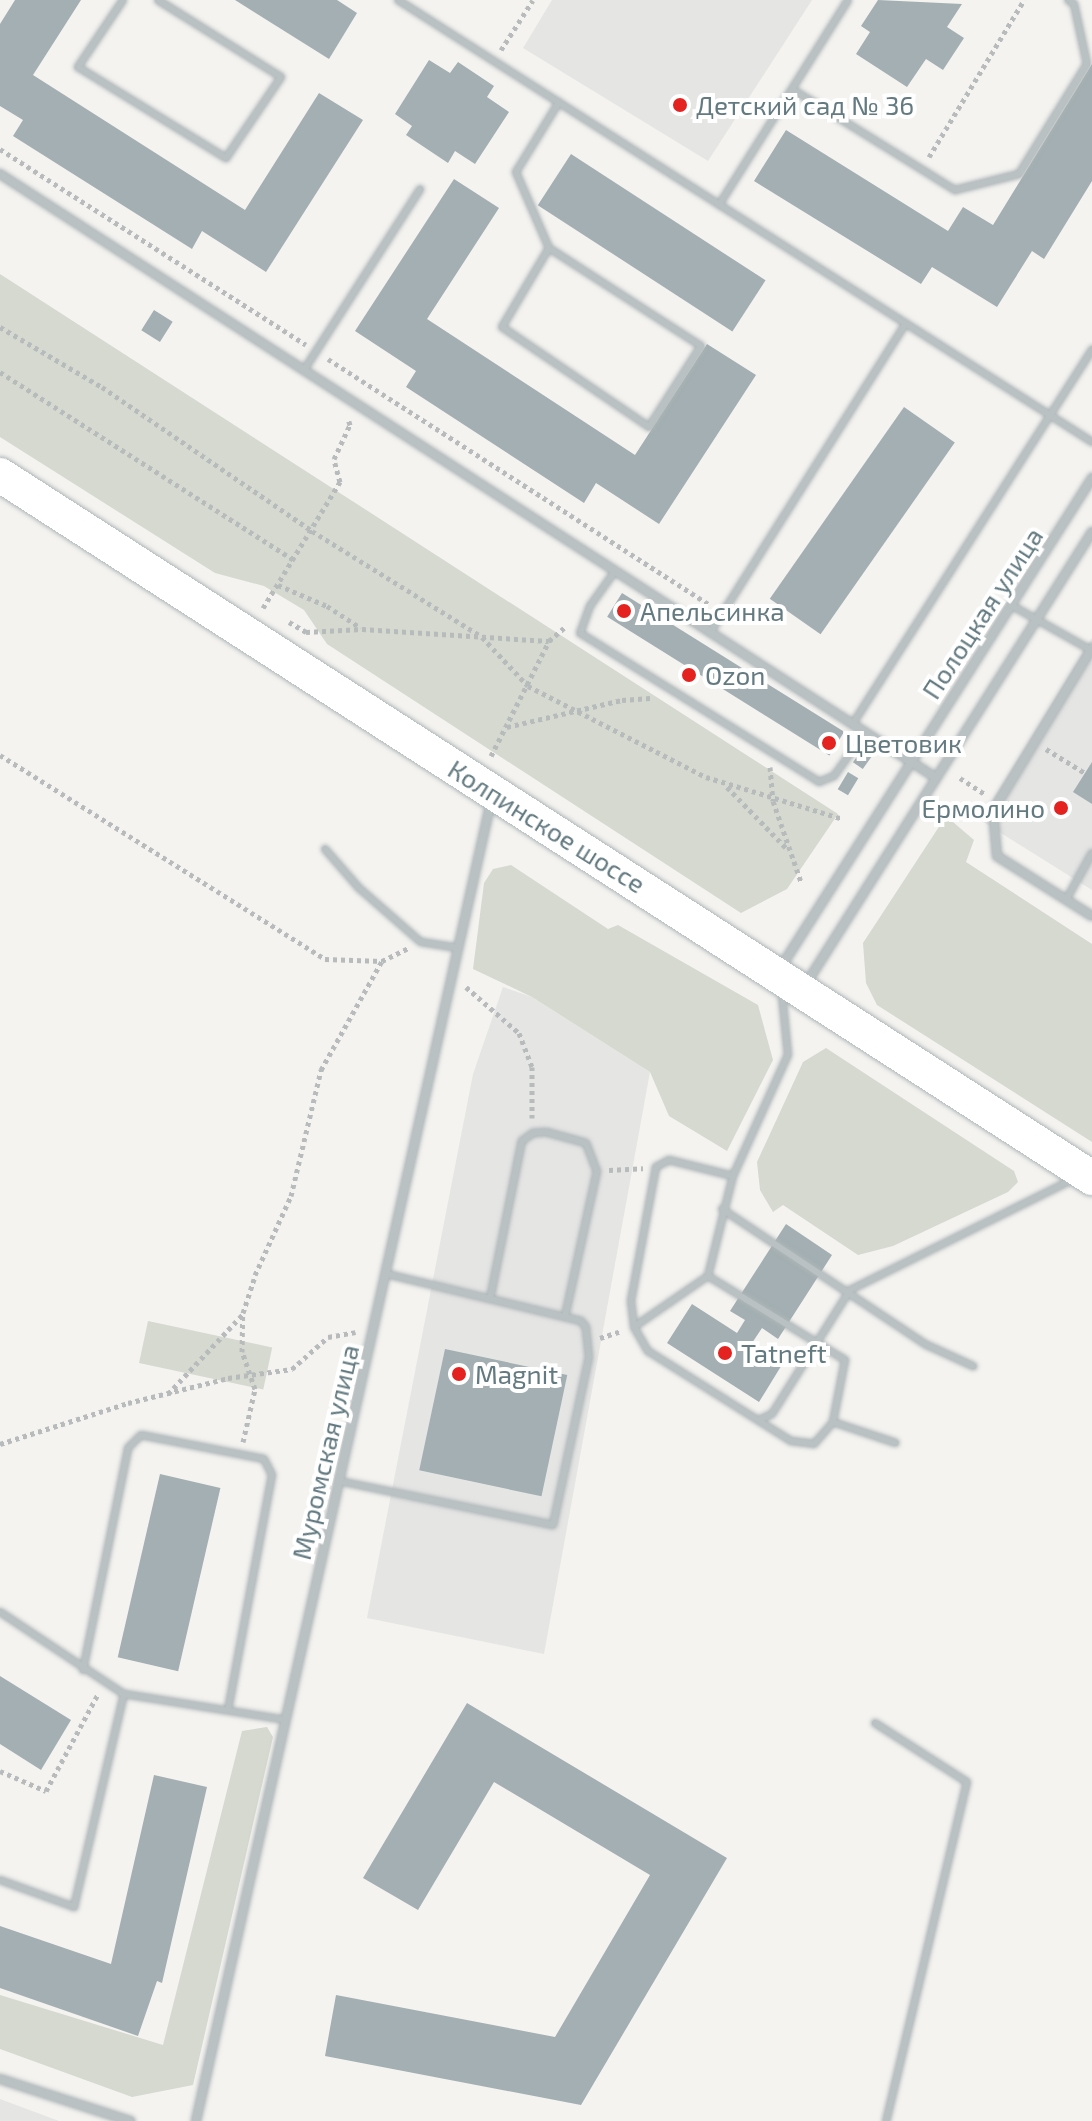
<!DOCTYPE html>
<meta charset="utf-8">
<style>
body{margin:0}
#map{position:relative;width:1092px;height:2121px;overflow:hidden;background:#f4f3f0;font-family:"Exo 2",sans-serif}
div>[style]{position:absolute}
.built>*{inset:0;background:#e5e5e4}
.green>*{inset:0;background:#d5d9cf;transform-origin:0 0}
.building>*{inset:0;background:#a3afb2;transform-origin:0 0}
.path>*{height:5px;margin-top:-2.5px;transform-origin:0;background:repeating-linear-gradient(90deg,#b7bbbc 0 4px,transparent 0 8px)}
.roads{filter:drop-shadow(0 0 2px #adb5b7) drop-shadow(0 0 2px #adb5b7)}
.service>*{height:6px;margin:-3px;padding:0 3px;transform-origin:3px;border-radius:3px;background:#bac1c3}
.minor>*{height:8px;margin:-4px;padding:0 4px;transform-origin:4px;border-radius:4px;background:#bac1c3}
.secondary>*{height:34px;margin:-17px;padding:0 17px;transform-origin:17px;border-radius:17px;background:#fff}
.dots>*{width:22px;height:22px;translate:-50% -50%;box-sizing:border-box;border:4px solid #fff;border-radius:50%}
span{translate:-50% -50%;white-space:nowrap;text-align:center;line-height:1.15;-webkit-text-stroke:8px #fff;paint-order:stroke}
.poi-label{font-size:26px;color:#637a81}
.left{translate:0 -50%;text-align:left}
.right{translate:-100% -50%;text-align:right}
.street-label{font-size:26px;color:#637a81}
</style>
<div id="map">
<div class="built">
<i style="clip-path:polygon(552px 0,812px 0,708px 161px,523px 48px)"></i>
<i style="clip-path:polygon(1092px 638px,1092px 890px,980px 820px)"></i>
<i style="clip-path:polygon(503px 987px,532px 997px,650px 1072px,544px 1654px,367px 1618px,473px 1074px)"></i>
<i style="clip-path:polygon(0 2099px,59px 2121px,0 2121px)"></i>
</div>
<div class="green">
<i style="clip-path:polygon(0 274px,838px 814px,787px 889px,741px 913px,327px 644px,304px 610px,264px 586px,215px 573px,0 437px)"></i>
<i style="clip-path:polygon(946px 816px,974px 840px,966px 862px,1092px 944px,1092px 1142px,877px 1005px,866px 983px,863px 943px)"></i>
<i style="clip-path:polygon(511px 865px,608px 929px,618px 925px,758px 1005px,773px 1060px,727px 1151px,669px 1116px,650px 1072px,532px 997px,473px 969px,484px 883px,493px 869px)"></i>
<i style="clip-path:polygon(826px 1048px,1014px 1171px,1018px 1182px,1008px 1192px,893px 1246px,858px 1255px,783px 1205px,773px 1212px,760px 1190px,757px 1162px,803px 1062px)"></i>
<i style="left:148px;top:1321px;width:127px;height:43px;rotate:12deg"></i>
<i style="clip-path:polygon(267px 1727px,273px 1737px,193px 2085px,132px 2097px,0 2049px,0 1995px,163px 2045px,242px 1731px)"></i>
</div>
<div class="building">
<i style="clip-path:polygon(15px 0,81px 0,33px 75px,245px 210px,319px 93px,363px 120px,266px 272px,202px 231px,192px 249px,13px 136px,23px 120px,0 106px,0 24px)"></i>
<i style="clip-path:polygon(235px 0,337px 0,357px 13px,329px 59px)"></i>
<i style="clip-path:polygon(878px 0,962px 4px,947px 27px,964px 38px,943px 70px,926px 59px,907px 87px,856px 54px,870px 32px,861px 26px)"></i>
<i style="clip-path:polygon(429px 60px,450px 73px,458px 62px,494px 86px,487px 97px,509px 112px,475px 164px,455px 151px,448px 163px,406px 135px,412px 126px,395px 114px)"></i>
<i style="clip-path:polygon(1092px 64px,1092px 181px,1044px 259px,1032px 251px,997px 307px,932px 267px,921px 284px,754px 181px,786px 130px,948px 231px,963px 207px,993px 225px)"></i>
<i style="left:571px;top:154px;width:232px;height:61px;rotate:33deg"></i>
<i style="clip-path:polygon(454px 179px,499px 208px,427px 319px,635px 455px,707px 344px,756px 375px,659px 524px,596px 483px,584px 503px,406px 387px,416px 371px,355px 331px)"></i>
<i style="left:154px;top:310px;width:22px;height:24px;rotate:32deg"></i>
<i style="left:904px;top:407px;width:62px;height:234px;rotate:35deg"></i>
<i style="left:622px;top:593px;width:262px;height:28px;rotate:32deg"></i>
<i style="left:865px;top:745px;width:12px;height:21px;rotate:35deg"></i>
<i style="clip-path:polygon(1092px 762px,1092px 804px,1073px 792px)"></i>
<i style="left:848px;top:772px;width:12px;height:20px;rotate:31deg"></i>
<i style="clip-path:polygon(786px 1224px,832px 1255px,778px 1339px,762px 1328px,752px 1343px,783px 1363px,759px 1402px,667px 1343px,692px 1304px,737px 1333px,745px 1320px,730px 1311px)"></i>
<i style="left:445px;top:1349px;width:125px;height:124px;rotate:12deg"></i>
<i style="left:160px;top:1474px;width:62px;height:188px;rotate:13deg"></i>
<i style="clip-path:polygon(0 1676px,71px 1720px,41px 1770px,0 1744px)"></i>
<i style="clip-path:polygon(467px 1703px,727px 1858px,581px 2105px,325px 2056px,336px 1995px,555px 2037px,650px 1875px,494px 1782px,418px 1910px,363px 1878px)"></i>
<i style="clip-path:polygon(154px 1775px,207px 1787px,162px 1983px,157px 1981px,138px 2036px,0 1988px,0 1926px,111px 1964px)"></i>
</div>
<div class="path">
<i style="left:501px;top:50px;width:59px;rotate:-57.4deg"></i>
<i style="left:0;top:149px;width:363px;rotate:32.6deg"></i>
<i style="left:929px;top:157px;width:184px;rotate:-58.8deg"></i>
<i style="left:0;top:327px;width:118px;rotate:30.5deg"></i>
<i style="left:102px;top:387px;width:255px;rotate:34.4deg"></i>
<i style="left:312px;top:531px;width:200px;rotate:31.9deg"></i>
<i style="left:482px;top:637px;width:67px;rotate:46.8deg"></i>
<i style="left:528px;top:686px;width:200px;rotate:27.1deg"></i>
<i style="left:706px;top:777px;width:143px;rotate:17deg"></i>
<i style="left:328px;top:359px;width:454px;rotate:32.8deg"></i>
<i style="left:0;top:372px;width:349px;rotate:32.6deg"></i>
<i style="left:278px;top:585px;width:53px;rotate:23.2deg"></i>
<i style="left:327px;top:606px;width:40px;rotate:32.9deg"></i>
<i style="left:263px;top:608px;width:148px;rotate:-58.6deg"></i>
<i style="left:340px;top:482px;width:24px;rotate:-105deg"></i>
<i style="left:334px;top:459px;width:38px;rotate:-65deg"></i>
<i style="left:350px;top:425px;width:7px;rotate:-106deg"></i>
<i style="left:289px;top:622px;width:20px;rotate:30deg"></i>
<i style="left:306px;top:632px;width:56px;rotate:-3.1deg"></i>
<i style="left:362px;top:629px;width:187px;rotate:3.7deg"></i>
<i style="left:507px;top:727px;width:118px;rotate:-13.2deg"></i>
<i style="left:622px;top:700px;width:32px;rotate:-4deg"></i>
<i style="left:1046px;top:749px;width:46px;rotate:31.6deg"></i>
<i style="left:0;top:755px;width:384px;rotate:32.1deg"></i>
<i style="left:325px;top:959px;width:57px;rotate:2deg"></i>
<i style="left:382px;top:961px;width:30px;rotate:-26deg"></i>
<i style="left:491px;top:756px;width:129px;rotate:-63.2deg"></i>
<i style="left:549px;top:641px;width:21px;rotate:-41deg"></i>
<i style="left:770px;top:767px;width:34px;rotate:85deg"></i>
<i style="left:773px;top:801px;width:86px;rotate:70.9deg"></i>
<i style="left:960px;top:778px;width:31px;rotate:33deg"></i>
<i style="left:727px;top:787px;width:86px;rotate:45.9deg"></i>
<i style="left:466px;top:987px;width:70px;rotate:41deg"></i>
<i style="left:519px;top:1033px;width:36px;rotate:69deg"></i>
<i style="left:532px;top:1067px;width:51px;rotate:90deg"></i>
<i style="left:609px;top:1170px;width:34px;rotate:-3deg"></i>
<i style="left:600px;top:1338px;width:22px;rotate:-18deg"></i>
<i style="left:168px;top:1394px;width:110px;rotate:-46.8deg"></i>
<i style="left:243px;top:1442px;width:54px;rotate:-77.2deg"></i>
<i style="left:255px;top:1389px;width:39px;rotate:-109deg"></i>
<i style="left:242px;top:1352px;width:39px;rotate:-89deg"></i>
<i style="left:243px;top:1313px;width:40px;rotate:-72deg"></i>
<i style="left:255px;top:1275px;width:87px;rotate:-65.5deg"></i>
<i style="left:291px;top:1196px;width:130px;rotate:-76.6deg"></i>
<i style="left:321px;top:1070px;width:125px;rotate:-60.8deg"></i>
<i style="left:0;top:1444px;width:134px;rotate:-17.8deg"></i>
<i style="left:128px;top:1403px;width:103px;rotate:-14deg"></i>
<i style="left:228px;top:1378px;width:65px;rotate:-8deg"></i>
<i style="left:292px;top:1369px;width:48px;rotate:-41.6deg"></i>
<i style="left:328px;top:1337px;width:28px;rotate:-10deg"></i>
<i style="left:0;top:1771px;width:50px;rotate:23.5deg"></i>
<i style="left:46px;top:1791px;width:110px;rotate:-61.8deg"></i>
</div>
<div class="roads">
<div class="service">
<i style="left:123px;top:0;width:81px;rotate:123.9deg"></i>
<i style="left:78px;top:67px;width:174px;rotate:31.6deg"></i>
<i style="left:226px;top:158px;width:98px;rotate:-55.8deg"></i>
<i style="left:281px;top:77px;width:145px;rotate:-148deg"></i>
<i style="left:398px;top:0;width:823px;rotate:32.49deg"></i>
<i style="left:792px;top:89px;width:192px;rotate:31.8deg"></i>
<i style="left:955px;top:190px;width:66px;rotate:-14deg"></i>
<i style="left:1019px;top:174px;width:129px;rotate:-58.3deg"></i>
<i style="left:1087px;top:64px;width:61px;rotate:-102.2deg"></i>
<i style="left:1074px;top:4px;width:7px;rotate:-146deg"></i>
<i style="left:719px;top:205px;width:242px;rotate:-57.8deg"></i>
<i style="left:549px;top:248px;width:92px;rotate:120.7deg"></i>
<i style="left:502px;top:327px;width:178px;rotate:34.2deg"></i>
<i style="left:649px;top:427px;width:96px;rotate:-57.3deg"></i>
<i style="left:701px;top:346px;width:181px;rotate:-147.2deg"></i>
<i style="left:549px;top:248px;width:83px;rotate:-113.5deg"></i>
<i style="left:516px;top:172px;width:82px;rotate:-58.4deg"></i>
<i style="left:304px;top:370px;width:215px;rotate:-57.3deg"></i>
<i style="left:615px;top:571px;width:43px;rotate:125.5deg"></i>
<i style="left:590px;top:606px;width:29px;rotate:110deg"></i>
<i style="left:580px;top:633px;width:282px;rotate:31.9deg"></i>
<i style="left:819px;top:782px;width:16px;rotate:-22deg"></i>
<i style="left:834px;top:776px;width:53px;rotate:-54.2deg"></i>
<i style="left:1011px;top:605px;width:92px;rotate:29.4deg"></i>
<i style="left:710px;top:633px;width:365px;rotate:-57.7deg"></i>
<i style="left:852px;top:725px;width:446px;rotate:-57.4deg"></i>
<i style="left:325px;top:849px;width:52px;rotate:48.9deg"></i>
<i style="left:359px;top:888px;width:82px;rotate:41.1deg"></i>
<i style="left:421px;top:942px;width:38px;rotate:9deg"></i>
<i style="left:1066px;top:900px;width:54px;rotate:-61deg"></i>
<i style="left:733px;top:1176px;width:66px;rotate:-166deg"></i>
<i style="left:669px;top:1160px;width:15px;rotate:152deg"></i>
<i style="left:656px;top:1167px;width:136px;rotate:100.6deg"></i>
<i style="left:631px;top:1301px;width:26px;rotate:83deg"></i>
<i style="left:634px;top:1327px;width:28px;rotate:60deg"></i>
<i style="left:648px;top:1351px;width:169px;rotate:32.2deg"></i>
<i style="left:791px;top:1441px;width:23px;rotate:7deg"></i>
<i style="left:814px;top:1444px;width:29px;rotate:-49deg"></i>
<i style="left:722px;top:1209px;width:246px;rotate:33.6deg"></i>
<i style="left:927px;top:1345px;width:51px;rotate:24.5deg"></i>
<i style="left:708px;top:1276px;width:161px;rotate:31.5deg"></i>
<i style="left:845px;top:1360px;width:63px;rotate:101deg"></i>
<i style="left:833px;top:1422px;width:66px;rotate:18.4deg"></i>
<i style="left:490px;top:1299px;width:161px;rotate:-78.6deg"></i>
<i style="left:522px;top:1141px;width:14px;rotate:-36deg"></i>
<i style="left:533px;top:1133px;width:13px;rotate:-4deg"></i>
<i style="left:546px;top:1132px;width:41px;rotate:15.4deg"></i>
<i style="left:586px;top:1143px;width:30px;rotate:69deg"></i>
<i style="left:597px;top:1171px;width:149px;rotate:102.4deg"></i>
<i style="left:634px;top:1327px;width:90px;rotate:-34.6deg"></i>
<i style="left:708px;top:1276px;width:103px;rotate:-76deg"></i>
<i style="left:733px;top:1176px;width:133px;rotate:-65.6deg"></i>
<i style="left:788px;top:1055px;width:60px;rotate:-95.7deg"></i>
<i style="left:759px;top:1420px;width:14px;rotate:-25deg"></i>
<i style="left:772px;top:1414px;width:146px;rotate:-57.8deg"></i>
<i style="left:850px;top:1290px;width:250px;rotate:-26.4deg"></i>
<i style="left:339px;top:1481px;width:218px;rotate:11.6deg"></i>
<i style="left:553px;top:1525px;width:172px;rotate:-77.9deg"></i>
<i style="left:589px;top:1357px;width:30px;rotate:-96deg"></i>
<i style="left:586px;top:1327px;width:8px;rotate:-130deg"></i>
<i style="left:581px;top:1321px;width:201px;rotate:-166.4deg"></i>
<i style="left:0;top:1612px;width:149px;rotate:33.5deg"></i>
<i style="left:124px;top:1694px;width:164px;rotate:9.1deg"></i>
<i style="left:83px;top:1670px;width:227px;rotate:-78.5deg"></i>
<i style="left:128px;top:1448px;width:18px;rotate:-45deg"></i>
<i style="left:141px;top:1435px;width:125px;rotate:11deg"></i>
<i style="left:264px;top:1459px;width:18px;rotate:63deg"></i>
<i style="left:272px;top:1475px;width:239px;rotate:100.6deg"></i>
<i style="left:875px;top:1723px;width:109px;rotate:32.7deg"></i>
<i style="left:967px;top:1782px;width:349px;rotate:103.4deg"></i>
<i style="left:0;top:1880px;width:79px;rotate:20deg"></i>
<i style="left:74px;top:1907px;width:219px;rotate:-76.8deg"></i>
</div>
<div class="minor">
<i style="left:0;top:174px;width:1114px;rotate:32.83deg"></i>
<i style="left:1092px;top:648px;width:191px;rotate:121.3deg"></i>
<i style="left:993px;top:811px;width:45px;rotate:84.9deg"></i>
<i style="left:997px;top:856px;width:112px;rotate:32.3deg"></i>
<i style="left:781px;top:967px;width:580px;rotate:-57.54deg"></i>
<i style="left:806px;top:984px;width:535px;rotate:-57.68deg"></i>
<i style="left:0;top:2079px;width:137px;rotate:17.9deg"></i>
<i style="left:196px;top:2121px;width:1353px;rotate:-77.4deg"></i>
</div>
<div class="secondary">
<i style="left:0;top:475px;width:1299px;rotate:32.77deg"></i>
</div>
</div>
<div class="dots">
<i style="left:680px;top:105px;background:#e42320"></i>
<i style="left:624px;top:611px;background:#e42320"></i>
<i style="left:689px;top:675px;background:#e42320"></i>
<i style="left:829px;top:743px;background:#e42320"></i>
<i style="left:1061px;top:808px;background:#e42320"></i>
<i style="left:725px;top:1353px;background:#e42320"></i>
<i style="left:459px;top:1374px;background:#e42320"></i>
</div>
<div class="poi-label">
<span class="left" style="left:696px;top:105px">Детский сад № 36</span>
<span class="left" style="left:640px;top:611px">Апельсинка</span>
<span class="left" style="left:705px;top:675px">Ozon</span>
<span class="left" style="left:845px;top:743px">Цветовик</span>
<span class="right" style="left:1045px;top:808px">Ермолино</span>
<span class="left" style="left:741px;top:1353px">Tatneft</span>
<span class="left" style="left:475px;top:1374px">Magnit</span>
</div>
<div class="street-label">
<span style="left:982px;top:613px;rotate:-57deg">Полоцкая улица</span>
<span style="left:547px;top:826px;rotate:32deg">Колпинское шоссе</span>
<span style="left:325px;top:1452px;rotate:-77deg">Муромская улица</span>
</div>
</div>
